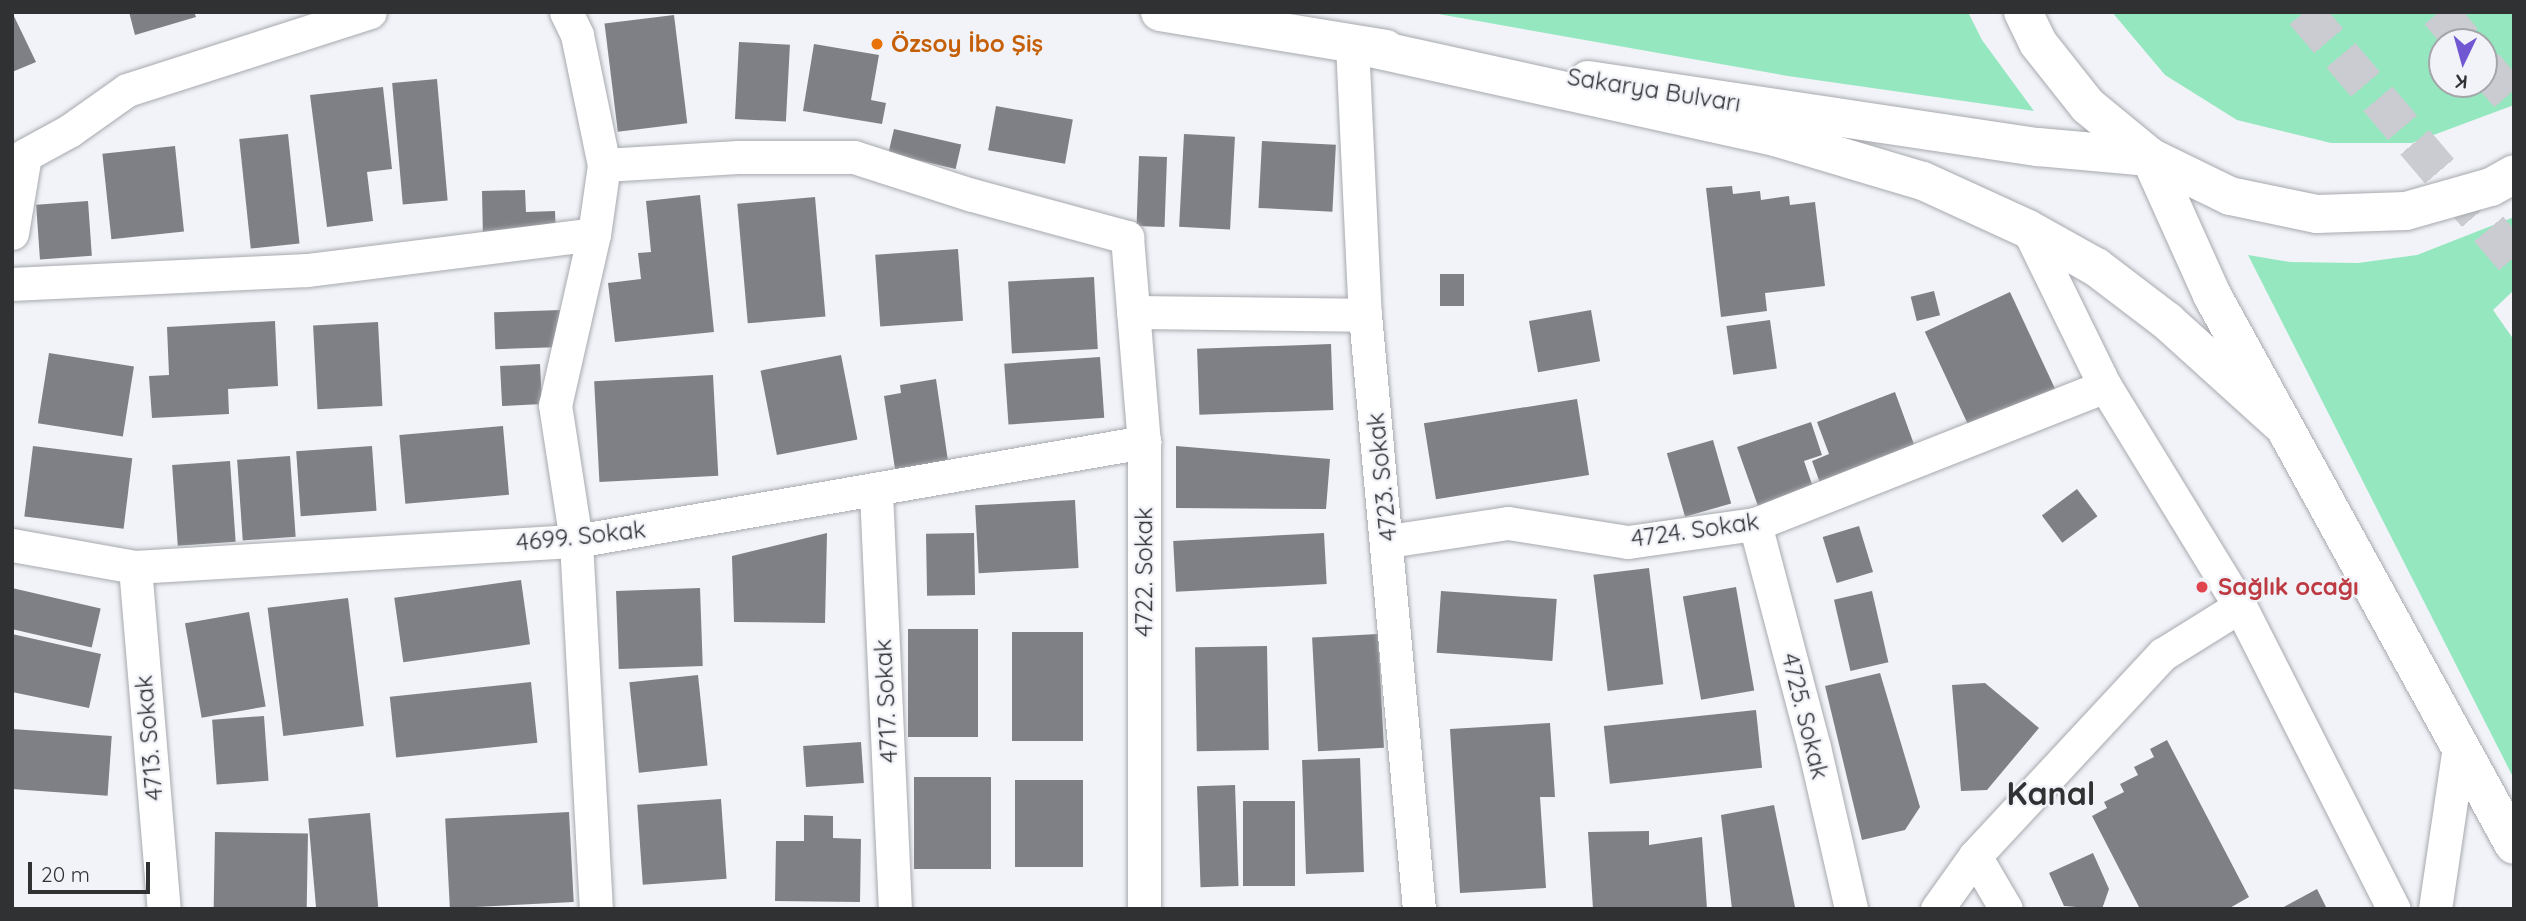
<!DOCTYPE html>
<meta charset="utf-8">
<style>
body{margin:0}
#map{position:relative;width:2526px;height:921px;overflow:hidden;background:#f1f3f8;font-family:Quicksand,sans-serif}
div>[style]{position:absolute}
.green>*{inset:0;background:#95e7bf}
.building>*{inset:0;background:#7f8085;transform-origin:0 0}
.highway-tunnel>*{height:38px;margin-top:-19px;transform-origin:0;background:repeating-linear-gradient(90deg,#caccd1 0 38px,transparent 0 57px)}
.roads{filter:drop-shadow(0 0 2px #a7a9ae) drop-shadow(0 0 2px #a7a9ae)}
.street>*{height:33px;margin:-16.5px;padding:0 16.5px;transform-origin:16.5px;border-radius:16.5px;background:#fff}
.primary>*{height:38px;margin:-19px;padding:0 19px;transform-origin:19px;border-radius:19px;background:#fff}
.highway>*{height:38px;margin:-19px;padding:0 19px;transform-origin:19px;border-radius:19px;background:#fff}
.dots>*{width:19px;height:19px;translate:-50% -50%;box-sizing:border-box;border:4px solid #f1f3f8;border-radius:50%}
span{translate:-50% -50%;white-space:nowrap;text-align:center;line-height:1.15;-webkit-text-stroke:5px #f1f3f8;paint-order:stroke}
.food-label{font-size:24px;color:#c56008;font-weight:700}
.left{translate:0 -50%;text-align:left}
.street-label{font-size:24px;color:#303133}
.health-label{font-size:24px;color:#be3a42;font-weight:700}
.district-label{font-size:32px;color:#303133;font-weight:700}
.frame{position:absolute;inset:0;border:14px solid #303133;pointer-events:none}
.north{position:absolute;left:2428px;top:28px;width:70px;height:70px;box-sizing:border-box;background:#f1f3f8;border:2px solid #a4a5a9;border-radius:50%;rotate:185deg;font-size:19px;font-weight:700;line-height:28px;text-align:center;color:#303133}
.north::after{content:'';display:block;margin:auto;width:24px;height:32px;background:#7157d1;clip-path:polygon(50% 0,100% 100%,50% 72%,0 100%)}
.scale{position:absolute;left:28px;top:862px;width:122px;height:32px;box-sizing:border-box;border:4px solid #303133;border-top:0;padding-left:9px;font-size:21px;line-height:24px;white-space:nowrap;color:#303133;-webkit-text-stroke:5px #f1f3f8;paint-order:stroke}
</style>
<div id="map">
<div class="green">
<i style="clip-path:polygon(1427px 12px,1968px 12px,1982px 40px,2034px 111px,1788px 76px)"></i>
<i style="clip-path:polygon(evenodd,2112px 12px,2514px 12px,2514px 105px,2412px 143px,2331px 143px,2237px 120px,2165px 75px,2112px 12px,2442px 42px,2484px 42px,2484px 84px,2442px 84px,2442px 42px)"></i>
<i style="clip-path:polygon(2514px 217px,2514px 290px,2493px 310px,2514px 340px,2514px 779px,2248px 255px,2290px 262px,2358px 263px,2417px 255px)"></i>
</div>
<div class="building">
<i style="clip-path:polygon(12px 12px,36px 62px,12px 72px)"></i>
<i style="clip-path:polygon(129px 12px,194px 12px,196px 17px,135px 35px)"></i>
<i style="left:674px;top:15px;width:109px;height:70px;rotate:83deg"></i>
<i style="left:739px;top:42px;width:51px;height:77px;rotate:3deg"></i>
<i style="clip-path:polygon(814px 44px,879px 55px,871px 100px,886px 103px,882px 124px,803px 111px)"></i>
<i style="left:437px;top:79px;width:122px;height:45px;rotate:85deg"></i>
<i style="clip-path:polygon(383px 87px,392px 169px,367px 172px,373px 221px,327px 227px,310px 95px)"></i>
<i style="left:996px;top:106px;width:78px;height:45px;rotate:10deg"></i>
<i style="left:894px;top:129px;width:69px;height:25px;rotate:13deg"></i>
<i style="left:288px;top:134px;width:110px;height:49px;rotate:84deg"></i>
<i style="left:1184px;top:134px;width:51px;height:93px;rotate:3deg"></i>
<i style="left:1262px;top:141px;width:74px;height:67px;rotate:3deg"></i>
<i style="left:175px;top:146px;width:86px;height:73px;rotate:84deg"></i>
<i style="left:1139px;top:156px;width:28px;height:70px;rotate:2deg"></i>
<i style="clip-path:polygon(1732px 186px,1733px 194px,1760px 191px,1761px 200px,1789px 196px,1790px 205px,1815px 202px,1825px 286px,1765px 293px,1767px 311px,1721px 317px,1706px 188px)"></i>
<i style="clip-path:polygon(525px 190px,526px 212px,555px 211px,556px 237px,483px 240px,482px 191px)"></i>
<i style="clip-path:polygon(700px 195px,714px 332px,615px 342px,608px 283px,641px 279px,638px 253px,651px 252px,646px 201px)"></i>
<i style="left:815px;top:197px;width:120px;height:78px;rotate:85deg"></i>
<i style="left:88px;top:201px;width:55px;height:52px;rotate:86deg"></i>
<i style="left:958px;top:249px;width:72px;height:83px;rotate:86deg"></i>
<i style="left:1440px;top:274px;width:24px;height:32px"></i>
<i style="left:1094px;top:277px;width:72px;height:86px;rotate:87deg"></i>
<i style="left:1934px;top:291px;width:25px;height:24px;rotate:76deg"></i>
<i style="left:2010px;top:292px;width:113px;height:94px;rotate:65deg"></i>
<i style="left:561px;top:310px;width:37px;height:67px;rotate:88deg"></i>
<i style="left:1591px;top:310px;width:52px;height:63px;rotate:80deg"></i>
<i style="left:1770px;top:320px;width:49px;height:44px;rotate:82deg"></i>
<i style="clip-path:polygon(275px 321px,278px 386px,228px 389px,229px 414px,152px 418px,149px 376px,169px 375px,167px 327px)"></i>
<i style="left:378px;top:322px;width:84px;height:65px;rotate:87deg"></i>
<i style="left:1331px;top:344px;width:66px;height:134px;rotate:88deg"></i>
<i style="left:49px;top:353px;width:86px;height:71px;rotate:9deg"></i>
<i style="left:841px;top:355px;width:86px;height:82px;rotate:79deg"></i>
<i style="left:1100px;top:357px;width:61px;height:96px;rotate:86deg"></i>
<i style="left:540px;top:364px;width:40px;height:40px;rotate:87deg"></i>
<i style="left:713px;top:375px;width:101px;height:119px;rotate:87deg"></i>
<i style="clip-path:polygon(936px 379px,948px 461px,895px 469px,884px 396px,901px 393px,900px 385px)"></i>
<i style="clip-path:polygon(1895px 392px,1915px 447px,1820px 483px,1812px 461px,1829px 454px,1817px 422px)"></i>
<i style="left:1577px;top:399px;width:77px;height:155px;rotate:81deg"></i>
<i style="clip-path:polygon(1811px 422px,1822px 455px,1804px 461px,1814px 490px,1759px 509px,1737px 447px)"></i>
<i style="left:503px;top:426px;width:69px;height:104px;rotate:85deg"></i>
<i style="left:1713px;top:440px;width:66px;height:48px;rotate:74deg"></i>
<i style="left:33px;top:446px;width:100px;height:71px;rotate:7deg"></i>
<i style="left:372px;top:446px;width:65px;height:76px;rotate:86deg"></i>
<i style="clip-path:polygon(1176px 446px,1330px 459px,1326px 509px,1176px 508px)"></i>
<i style="left:290px;top:456px;width:81px;height:53px;rotate:86deg"></i>
<i style="left:230px;top:461px;width:81px;height:58px;rotate:86deg"></i>
<i style="left:2077px;top:489px;width:34px;height:44px;rotate:53deg"></i>
<i style="left:1075px;top:500px;width:68px;height:100px;rotate:87deg"></i>
<i style="left:1859px;top:526px;width:48px;height:38px;rotate:73deg"></i>
<i style="clip-path:polygon(827px 533px,825px 623px,734px 622px,732px 556px)"></i>
<i style="left:974px;top:533px;width:62px;height:48px;rotate:89deg"></i>
<i style="left:1324px;top:533px;width:51px;height:151px;rotate:87deg"></i>
<i style="left:1649px;top:568px;width:117px;height:56px;rotate:83deg"></i>
<i style="left:521px;top:580px;width:65px;height:128px;rotate:82deg"></i>
<i style="left:1736px;top:587px;width:105px;height:54px;rotate:80deg"></i>
<i style="left:12px;top:588px;width:91px;height:40px;rotate:13deg"></i>
<i style="left:700px;top:588px;width:78px;height:84px;rotate:88deg"></i>
<i style="left:1441px;top:591px;width:116px;height:62px;rotate:4deg"></i>
<i style="left:1872px;top:591px;width:73px;height:39px;rotate:77deg"></i>
<i style="left:348px;top:598px;width:129px;height:81px;rotate:83deg"></i>
<i style="left:249px;top:612px;width:96px;height:65px;rotate:80deg"></i>
<i style="left:908px;top:629px;width:70px;height:108px"></i>
<i style="left:1012px;top:632px;width:71px;height:109px"></i>
<i style="clip-path:polygon(12px 634px,101px 654px,89px 708px,12px 692px)"></i>
<i style="left:1378px;top:634px;width:114px;height:66px;rotate:87deg"></i>
<i style="left:1267px;top:646px;width:104px;height:72px;rotate:89deg"></i>
<i style="clip-path:polygon(1880px 673px,1920px 807px,1905px 830px,1862px 840px,1825px 686px)"></i>
<i style="left:698px;top:675px;width:91px;height:69px;rotate:84deg"></i>
<i style="left:531px;top:682px;width:61px;height:142px;rotate:84deg"></i>
<i style="clip-path:polygon(1985px 683px,2039px 728px,1987px 790px,1961px 791px,1952px 685px)"></i>
<i style="left:1756px;top:710px;width:58px;height:153px;rotate:84deg"></i>
<i style="left:264px;top:716px;width:65px;height:52px;rotate:86deg"></i>
<i style="clip-path:polygon(1550px 723px,1555px 797px,1540px 797px,1546px 888px,1460px 893px,1450px 729px)"></i>
<i style="left:12px;top:729px;width:100px;height:60px;rotate:4deg"></i>
<i style="clip-path:polygon(2167px 740px,2249px 897px,2228px 909px,2140px 909px,2092px 816px,2107px 808px,2104px 802px,2124px 792px,2120px 784px,2138px 775px,2134px 767px,2154px 757px,2150px 749px)"></i>
<i style="left:861px;top:742px;width:41px;height:58px;rotate:86deg"></i>
<i style="left:1360px;top:758px;width:114px;height:58px;rotate:88deg"></i>
<i style="left:991px;top:777px;width:92px;height:77px;rotate:90deg"></i>
<i style="left:1015px;top:780px;width:68px;height:87px"></i>
<i style="left:1235px;top:785px;width:101px;height:38px;rotate:88deg"></i>
<i style="left:721px;top:799px;width:80px;height:84px;rotate:86deg"></i>
<i style="left:1243px;top:801px;width:52px;height:85px"></i>
<i style="clip-path:polygon(1774px 805px,1795px 907px,1732px 909px,1721px 815px)"></i>
<i style="left:569px;top:812px;width:90px;height:124px;rotate:87deg"></i>
<i style="left:370px;top:813px;width:94px;height:62px;rotate:85deg"></i>
<i style="clip-path:polygon(804px 815px,833px 816px,833px 838px,861px 839px,860px 902px,775px 901px,776px 841px,804px 841px)"></i>
<i style="clip-path:polygon(1649px 831px,1649px 845px,1702px 837px,1707px 909px,1593px 909px,1588px 832px)"></i>
<i style="left:215px;top:832px;width:93px;height:77px;rotate:1deg"></i>
<i style="clip-path:polygon(2093px 853px,2109px 889px,2102px 909px,2064px 906px,2049px 873px)"></i>
<i style="clip-path:polygon(2317px 889px,2327px 909px,2280px 909px)"></i>
</div>
<div class="highway-tunnel">
<i style="left:2304px;top:12px;width:324px;rotate:49.6deg"></i>
<i style="left:2439px;top:12px;width:39px;rotate:50deg"></i>
<i style="left:2484px;top:66px;width:46px;rotate:49.4deg"></i>
</div>
<div class="roads">
<div class="street">
<i style="left:566px;top:12px;width:25px;rotate:64deg"></i>
<i style="left:577px;top:35px;width:133px;rotate:78.3deg"></i>
<i style="left:604px;top:165px;width:70px;rotate:98.2deg"></i>
<i style="left:594px;top:234px;width:175px;rotate:102.8deg"></i>
<i style="left:555px;top:405px;width:138px;rotate:81.2deg"></i>
<i style="left:576px;top:541px;width:369px;rotate:86.9deg"></i>
<i style="left:1352px;top:44px;width:271px;rotate:87.3deg"></i>
<i style="left:1365px;top:315px;width:596px;rotate:84.81deg"></i>
<i style="left:25px;top:155px;width:50px;rotate:-28.6deg"></i>
<i style="left:69px;top:131px;width:71px;rotate:-35.3deg"></i>
<i style="left:127px;top:90px;width:255px;rotate:-17.8deg"></i>
<i style="left:604px;top:165px;width:134px;rotate:-3.4deg"></i>
<i style="left:738px;top:157px;width:116px"></i>
<i style="left:854px;top:157px;width:124px;rotate:17.9deg"></i>
<i style="left:972px;top:195px;width:161px;rotate:15.2deg"></i>
<i style="left:1127px;top:237px;width:206px;rotate:85.3deg"></i>
<i style="left:1144px;top:442px;width:467px;rotate:90deg"></i>
<i style="left:2028px;top:229px;width:175px;rotate:63.9deg"></i>
<i style="left:2105px;top:386px;width:258px;rotate:58.5deg"></i>
<i style="left:2240px;top:606px;width:340px;rotate:63.1deg"></i>
<i style="left:12px;top:233px;width:79px;rotate:-80.5deg"></i>
<i style="left:12px;top:284px;width:295px;rotate:-2.7deg"></i>
<i style="left:307px;top:270px;width:289px;rotate:-7.1deg"></i>
<i style="left:1133px;top:312px;width:232px;rotate:0.7deg"></i>
<i style="left:876px;top:492px;width:417px;rotate:87.4deg"></i>
<i style="left:1755px;top:524px;width:231px;rotate:75.2deg"></i>
<i style="left:1814px;top:747px;width:166px;rotate:77.1deg"></i>
<i style="left:1389px;top:541px;width:120px;rotate:-8.6deg"></i>
<i style="left:1508px;top:523px;width:121px;rotate:9deg"></i>
<i style="left:1628px;top:542px;width:128px;rotate:-8.1deg"></i>
<i style="left:1755px;top:524px;width:376px;rotate:-21.5deg"></i>
<i style="left:12px;top:545px;width:125px;rotate:10.1deg"></i>
<i style="left:135px;top:567px;width:442px;rotate:-3.4deg"></i>
<i style="left:576px;top:541px;width:577px;rotate:-9.89deg"></i>
<i style="left:135px;top:567px;width:343px;rotate:85.2deg"></i>
<i style="left:1975px;top:856px;width:61px;rotate:59.7deg"></i>
<i style="left:1937px;top:909px;width:65px;rotate:-54.4deg"></i>
<i style="left:1975px;top:856px;width:276px;rotate:-47.1deg"></i>
<i style="left:2163px;top:654px;width:91px;rotate:-31.9deg"></i>
<i style="left:2435px;top:909px;width:165px;rotate:-81.6deg"></i>
</div>
<div class="primary">
<i style="left:1160px;top:12px;width:229px;rotate:9.3deg"></i>
<i style="left:1588px;top:80px;width:455px;rotate:8.5deg"></i>
<i style="left:2038px;top:147px;width:112px;rotate:5.1deg"></i>
</div>
<div class="highway">
<i style="left:2023px;top:12px;width:34px;rotate:64deg"></i>
<i style="left:2038px;top:43px;width:80px;rotate:51.6deg"></i>
<i style="left:2088px;top:106px;width:80px;rotate:39.4deg"></i>
<i style="left:2150px;top:157px;width:89px;rotate:26deg"></i>
<i style="left:2230px;top:196px;width:89px;rotate:11.7deg"></i>
<i style="left:2317px;top:214px;width:89px;rotate:-1.9deg"></i>
<i style="left:2406px;top:211px;width:88px;rotate:-15.8deg"></i>
<i style="left:2491px;top:187px;width:26px;rotate:-29deg"></i>
<i style="left:1352px;top:44px;width:433px;rotate:12.4deg"></i>
<i style="left:1775px;top:137px;width:154px;rotate:16.6deg"></i>
<i style="left:1923px;top:181px;width:115px;rotate:24.6deg"></i>
<i style="left:2028px;top:229px;width:78px;rotate:29.2deg"></i>
<i style="left:2096px;top:267px;width:89px;rotate:37.3deg"></i>
<i style="left:2167px;top:321px;width:152px;rotate:42.1deg"></i>
<i style="left:2150px;top:157px;width:151px;rotate:65.8deg"></i>
<i style="left:2212px;top:295px;width:627px;rotate:61.23deg"></i>
</div>
</div>
<div class="dots">
<i style="left:877px;top:44px;background:#e8710a"></i>
<i style="left:2202px;top:587px;background:#e0444e"></i>
</div>
<div class="food-label">
<span class="left" style="left:891px;top:44px">Özsoy İbo Şiş</span>
</div>
<div class="street-label">
<span style="left:1654px;top:90px;rotate:9deg">Sakarya Bulvarı</span>
<span style="left:1382px;top:477px;rotate:-96deg">4723. Sokak</span>
<span style="left:1695px;top:530px;rotate:-8deg">4724. Sokak</span>
<span style="left:581px;top:536px;rotate:-6deg">4699. Sokak</span>
<span style="left:1144px;top:572px;rotate:-90deg">4722. Sokak</span>
<span style="left:886px;top:701px;rotate:-93deg">4717. Sokak</span>
<span style="left:1805px;top:716px;rotate:76deg">4725. Sokak</span>
<span style="left:149px;top:738px;rotate:-95deg">4713. Sokak</span>
</div>
<div class="health-label">
<span class="left" style="left:2218px;top:587px">Sağlık ocağı</span>
</div>
<div class="district-label">
<span style="left:2051px;top:793px">Kanal</span>
</div>
<div class="frame"></div>
<div class="north">K</div>
<div class="scale">20 m</div>
</div>
